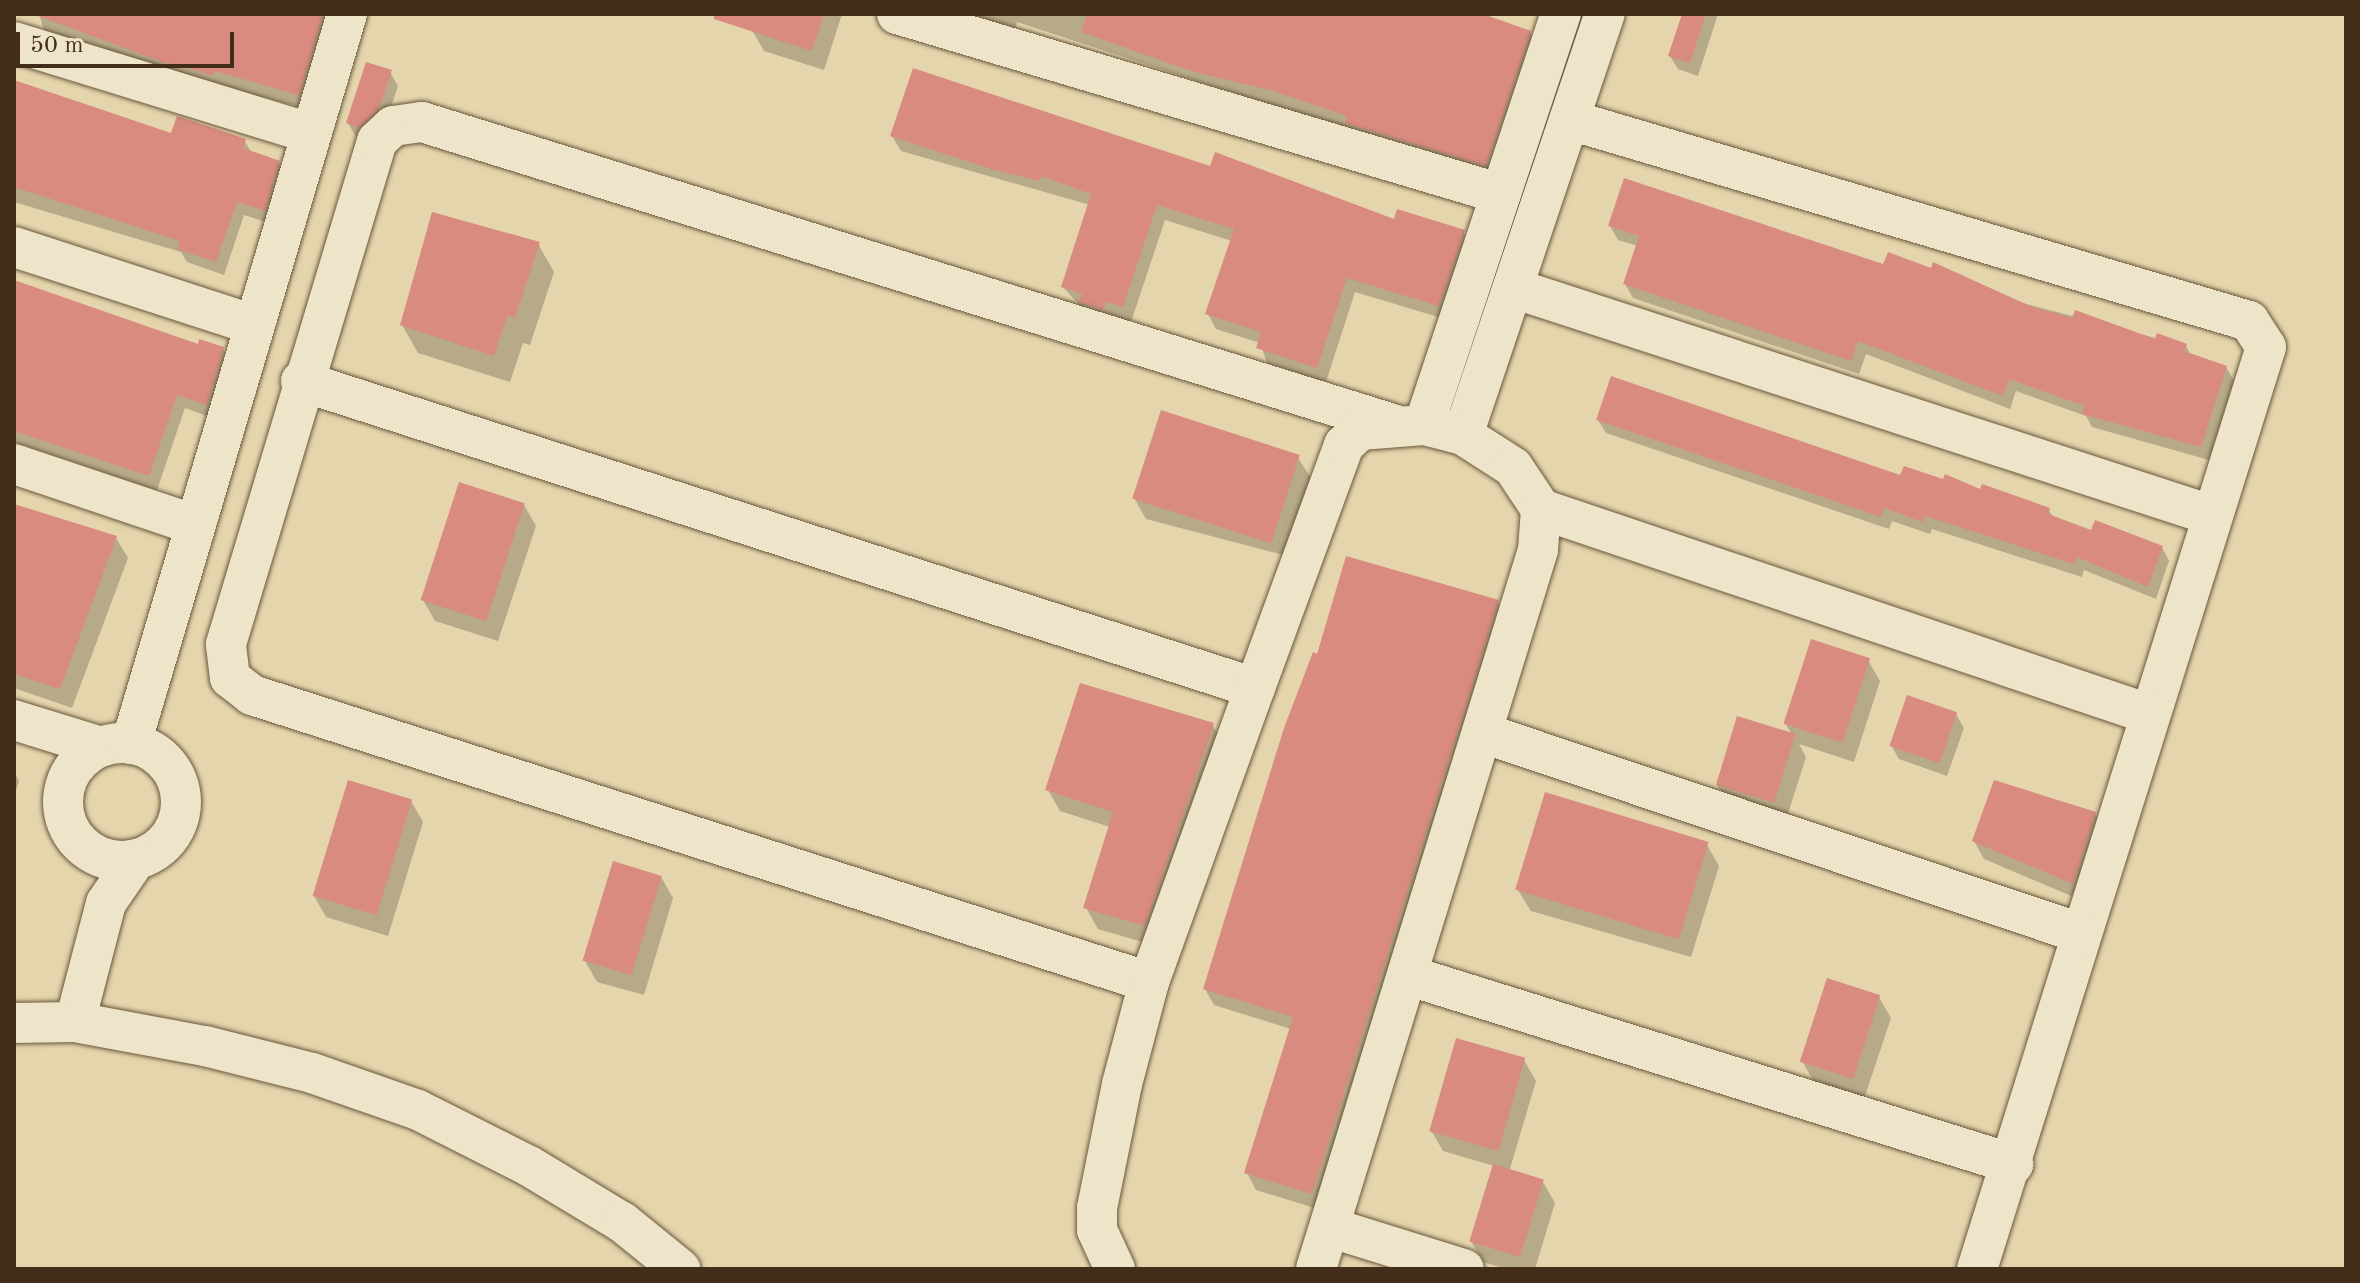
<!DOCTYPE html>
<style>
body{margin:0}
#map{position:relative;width:2360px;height:1283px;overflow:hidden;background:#e4d5ac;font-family:"Old Standard TT",serif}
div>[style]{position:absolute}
.shadow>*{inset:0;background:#0003}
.building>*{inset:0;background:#d98b80;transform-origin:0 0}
.roads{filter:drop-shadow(0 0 2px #6a573d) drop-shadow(0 0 2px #6a573d)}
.minor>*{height:40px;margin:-20px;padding:0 20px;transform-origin:20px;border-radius:20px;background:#ede4c9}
.minor>.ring{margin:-20px;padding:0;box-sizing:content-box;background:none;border:40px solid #ede4c9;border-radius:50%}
span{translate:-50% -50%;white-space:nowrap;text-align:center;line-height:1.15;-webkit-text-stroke:8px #ede4c9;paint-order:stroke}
.frame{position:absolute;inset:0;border:16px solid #412d18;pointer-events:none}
.scale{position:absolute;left:16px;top:32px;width:218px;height:36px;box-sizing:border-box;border:4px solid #412d18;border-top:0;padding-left:10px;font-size:24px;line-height:28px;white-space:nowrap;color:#412d18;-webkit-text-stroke:6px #ede4c9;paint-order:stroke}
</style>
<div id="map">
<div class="shadow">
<i style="clip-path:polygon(39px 14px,337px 14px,306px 108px,147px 68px,45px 33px)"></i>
<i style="clip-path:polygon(757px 14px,842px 14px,824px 70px,764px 51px,752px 30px)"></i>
<i style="clip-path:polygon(968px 14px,1478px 14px,1530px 32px,1538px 46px,1494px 178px,1017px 22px,1014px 32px,972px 21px)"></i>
<i style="clip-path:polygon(1684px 14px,1718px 14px,1698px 76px,1678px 69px,1670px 56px)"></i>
<i style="clip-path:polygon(390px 72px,398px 86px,386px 122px,367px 140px,356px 137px,348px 123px)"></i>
<i style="clip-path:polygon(14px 83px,172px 135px,244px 140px,252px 153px,278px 162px,286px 176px,272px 224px,244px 215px,224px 275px,187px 262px,181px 252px,14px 202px)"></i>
<i style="clip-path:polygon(892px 136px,1211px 169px,1395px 222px,1463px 232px,1472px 247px,1448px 320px,1355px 292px,1326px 382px,1267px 363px,1260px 343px,1216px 329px,1208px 314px,1232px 241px,1165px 220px,1131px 322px,1114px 316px,1112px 324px,1090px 317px,1063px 287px,1090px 205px,901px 151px)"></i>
<i style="clip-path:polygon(1610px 226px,1885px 267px,2186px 346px,2191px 355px,2226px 367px,2234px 381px,2209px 460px,2092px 427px,2086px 416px,2016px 391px,2010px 409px,1866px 354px,1859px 374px,1633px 298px,1625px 284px,1638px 246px,1618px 240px)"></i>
<i style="clip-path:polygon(538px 244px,554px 272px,530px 345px,523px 343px,510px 382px,418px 353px,402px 325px)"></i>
<i style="clip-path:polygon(14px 282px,199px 346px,223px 349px,231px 364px,215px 419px,185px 408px,157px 490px,14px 442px)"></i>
<i style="clip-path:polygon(1598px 420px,1981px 492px,2049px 510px,2054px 519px,2093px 532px,2162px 547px,2169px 561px,2156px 599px,2084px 570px,2082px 577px,1932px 529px,1930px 534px,1892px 521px,1889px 529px,1606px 433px)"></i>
<i style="clip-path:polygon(1298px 458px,1311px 478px,1287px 556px,1146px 519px,1134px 498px)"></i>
<i style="clip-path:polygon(524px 505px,536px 526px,498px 641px,435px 621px,423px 600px)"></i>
<i style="clip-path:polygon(14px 506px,116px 538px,128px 558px,72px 708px,14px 688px)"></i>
<i style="clip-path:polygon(1497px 602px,1507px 618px,1321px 1210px,1256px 1190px,1247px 1173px,1291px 1029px,1214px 1005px,1205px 989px,1319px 656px)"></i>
<i style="clip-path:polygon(1868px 660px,1880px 681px,1854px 762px,1799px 744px,1806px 757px,1785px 823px,1729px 806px,1717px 785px,1793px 736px,1785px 723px)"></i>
<i style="clip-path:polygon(1956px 714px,1964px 728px,1947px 776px,1899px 759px,1891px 745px)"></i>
<i style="clip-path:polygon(1212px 724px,1224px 745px,1156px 946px,1098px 929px,1086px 908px,1110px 827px,1060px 811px,1048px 790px)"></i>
<i style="clip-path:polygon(14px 772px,19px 781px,14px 797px)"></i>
<i style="clip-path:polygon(411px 801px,423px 822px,388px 936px,326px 917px,314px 896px)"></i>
<i style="clip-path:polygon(2095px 814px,2105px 831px,2083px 901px,1984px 859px,1974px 841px)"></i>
<i style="clip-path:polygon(1707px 845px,1719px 866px,1691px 957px,1531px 911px,1518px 890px)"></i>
<i style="clip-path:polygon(661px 877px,673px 898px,644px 995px,597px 982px,585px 961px)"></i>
<i style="clip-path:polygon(1879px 997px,1891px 1018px,1864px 1099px,1814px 1082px,1802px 1061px)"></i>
<i style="clip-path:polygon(1524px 1060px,1536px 1081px,1509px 1172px,1543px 1182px,1555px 1203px,1535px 1269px,1506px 1269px,1483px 1262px,1471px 1241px,1494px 1166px,1443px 1151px,1431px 1130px)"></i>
</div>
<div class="building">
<i style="clip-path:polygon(33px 14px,323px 14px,299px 95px,215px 71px,213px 76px,180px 65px,179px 68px)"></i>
<i style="clip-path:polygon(714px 14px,824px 14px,812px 51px,714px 19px)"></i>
<i style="clip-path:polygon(1087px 14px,1483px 14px,1531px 31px,1486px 166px,1345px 123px,1347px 116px,1270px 90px,1194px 72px,1081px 32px)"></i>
<i style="clip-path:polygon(1682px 14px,1706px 14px,1690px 63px,1668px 56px)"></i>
<i style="clip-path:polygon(366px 62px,392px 70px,379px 108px,359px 128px,346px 123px)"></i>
<i style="clip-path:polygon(913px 68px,1210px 166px,1215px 152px,1394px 219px,1397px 209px,1465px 230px,1439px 306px,1347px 278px,1317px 368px,1256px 348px,1261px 332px,1205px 314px,1234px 229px,1157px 205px,1123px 307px,1106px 302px,1103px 310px,1079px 302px,1082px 294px,1061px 287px,1091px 194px,1041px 176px,1040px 181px,994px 170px,890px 136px)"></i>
<i style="clip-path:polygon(14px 80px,171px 133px,177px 116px,246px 139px,243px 148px,280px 161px,265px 211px,237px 202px,216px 262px,177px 249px,180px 241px,14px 187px)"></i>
<i style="clip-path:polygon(1624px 178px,1883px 264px,1888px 252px,1931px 268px,1933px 262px,2030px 306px,2072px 318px,2075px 310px,2155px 339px,2157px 333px,2187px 344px,2184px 351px,2227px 366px,2201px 447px,2082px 414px,2085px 406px,2009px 379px,2003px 396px,1858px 341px,1851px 361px,1623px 284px,1639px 236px,1608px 226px)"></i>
<i style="clip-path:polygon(432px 212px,540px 242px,515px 318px,507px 316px,494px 356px,400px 325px)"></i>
<i style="clip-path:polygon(14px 280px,198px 344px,199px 339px,224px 347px,207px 405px,177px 395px,149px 476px,14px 431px)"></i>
<i style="clip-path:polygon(1611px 376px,1900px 475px,1904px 466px,1943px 479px,1945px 474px,1980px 489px,1982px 484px,2050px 508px,2048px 514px,2091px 530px,2095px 520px,2163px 546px,2148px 587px,2077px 557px,2074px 564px,1925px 516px,1923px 522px,1884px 508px,1881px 517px,1596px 420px)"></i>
<i style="left:1161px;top:410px;width:146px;height:93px;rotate:18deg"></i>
<i style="left:459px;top:482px;width:69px;height:124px;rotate:18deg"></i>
<i style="clip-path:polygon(14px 504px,117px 536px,60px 689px,14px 674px)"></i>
<i style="clip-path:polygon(1346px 556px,1499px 600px,1312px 1194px,1244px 1173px,1293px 1017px,1203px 989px,1284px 728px,1313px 652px,1317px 654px)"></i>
<i style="left:1811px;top:639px;width:62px;height:89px;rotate:18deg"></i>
<i style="clip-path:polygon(1080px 683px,1214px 723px,1145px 926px,1083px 908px,1113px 812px,1045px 790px)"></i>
<i style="left:1907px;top:695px;width:53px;height:54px;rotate:19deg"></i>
<i style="left:1737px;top:716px;width:61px;height:72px;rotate:17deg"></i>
<i style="left:348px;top:780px;width:67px;height:121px;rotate:17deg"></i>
<i style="clip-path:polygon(1994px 780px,2096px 812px,2073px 884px,1972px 841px)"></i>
<i style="left:1545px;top:792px;width:171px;height:102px;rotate:17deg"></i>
<i style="left:613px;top:861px;width:51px;height:104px;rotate:17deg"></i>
<i style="left:1827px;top:978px;width:56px;height:88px;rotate:18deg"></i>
<i style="left:1456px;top:1038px;width:72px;height:97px;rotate:16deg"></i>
<i style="left:1493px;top:1164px;width:53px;height:81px;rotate:17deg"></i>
</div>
<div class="roads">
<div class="minor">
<i style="left:897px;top:14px;width:630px;rotate:16.59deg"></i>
<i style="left:14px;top:42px;width:310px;rotate:17.1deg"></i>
<i style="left:1570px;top:120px;width:708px;rotate:16.49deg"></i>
<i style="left:2249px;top:321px;width:31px;rotate:57deg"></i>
<i style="left:2266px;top:347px;width:966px;rotate:107.4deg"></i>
<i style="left:14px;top:247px;width:252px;rotate:18deg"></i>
<i style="left:1513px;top:288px;width:734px;rotate:18.02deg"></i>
<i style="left:301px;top:381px;width:1002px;rotate:17.84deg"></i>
<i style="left:1424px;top:425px;width:433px;rotate:-71.6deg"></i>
<i style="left:1463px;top:435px;width:444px;rotate:-71.4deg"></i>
<i style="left:14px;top:464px;width:191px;rotate:18.6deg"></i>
<i style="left:1541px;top:509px;width:642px;rotate:18.63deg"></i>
<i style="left:14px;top:720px;width:91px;rotate:17.2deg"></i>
<i style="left:1483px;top:733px;width:630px;rotate:18.52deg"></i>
<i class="ring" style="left:63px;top:743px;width:78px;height:78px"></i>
<i style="left:131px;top:744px;width:761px;rotate:-73.52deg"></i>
<i style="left:1410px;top:976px;width:632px;rotate:17.32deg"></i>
<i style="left:1149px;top:982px;width:942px;rotate:-162.26deg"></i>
<i style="left:252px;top:695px;width:28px;rotate:-142deg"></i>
<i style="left:230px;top:678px;width:34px;rotate:-97deg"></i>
<i style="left:226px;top:644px;width:525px;rotate:-73.29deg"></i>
<i style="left:377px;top:141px;width:22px;rotate:-43deg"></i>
<i style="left:393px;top:126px;width:29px;rotate:-8deg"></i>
<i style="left:422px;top:122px;width:1017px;rotate:17.28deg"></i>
<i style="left:75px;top:1022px;width:123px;rotate:-75.4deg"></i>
<i style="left:106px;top:903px;width:53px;rotate:-55.7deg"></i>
<i style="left:14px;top:1023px;width:61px;rotate:-0.9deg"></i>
<i style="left:75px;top:1022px;width:132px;rotate:10.5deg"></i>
<i style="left:205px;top:1046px;width:110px;rotate:14.2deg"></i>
<i style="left:312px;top:1073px;width:112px;rotate:19.2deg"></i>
<i style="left:418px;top:1110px;width:124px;rotate:26.8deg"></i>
<i style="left:529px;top:1166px;width:109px;rotate:31.1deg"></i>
<i style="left:622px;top:1222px;width:75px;rotate:39deg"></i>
<i style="left:1332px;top:1228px;width:138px;rotate:17.3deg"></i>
<i style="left:1115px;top:1269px;width:43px;rotate:-114.8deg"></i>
<i style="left:1097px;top:1230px;width:22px;rotate:-90deg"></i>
<i style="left:1097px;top:1208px;width:126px;rotate:-78.6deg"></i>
<i style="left:1122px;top:1084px;width:106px;rotate:-75.2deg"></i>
<i style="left:1149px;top:982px;width:313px;rotate:-70.2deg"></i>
<i style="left:1255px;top:688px;width:259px;rotate:-69.9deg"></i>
<i style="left:1344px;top:445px;width:22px;rotate:-43deg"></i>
<i style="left:1360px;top:430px;width:64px;rotate:-4.5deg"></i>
<i style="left:1424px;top:425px;width:40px;rotate:14.4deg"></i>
<i style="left:1463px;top:435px;width:59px;rotate:32.6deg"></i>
<i style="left:1513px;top:467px;width:50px;rotate:56.3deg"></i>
<i style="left:1541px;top:509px;width:41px;rotate:94.2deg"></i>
<i style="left:1538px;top:550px;width:752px;rotate:107.16deg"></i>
</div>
</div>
<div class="frame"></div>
<div class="scale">50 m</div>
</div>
